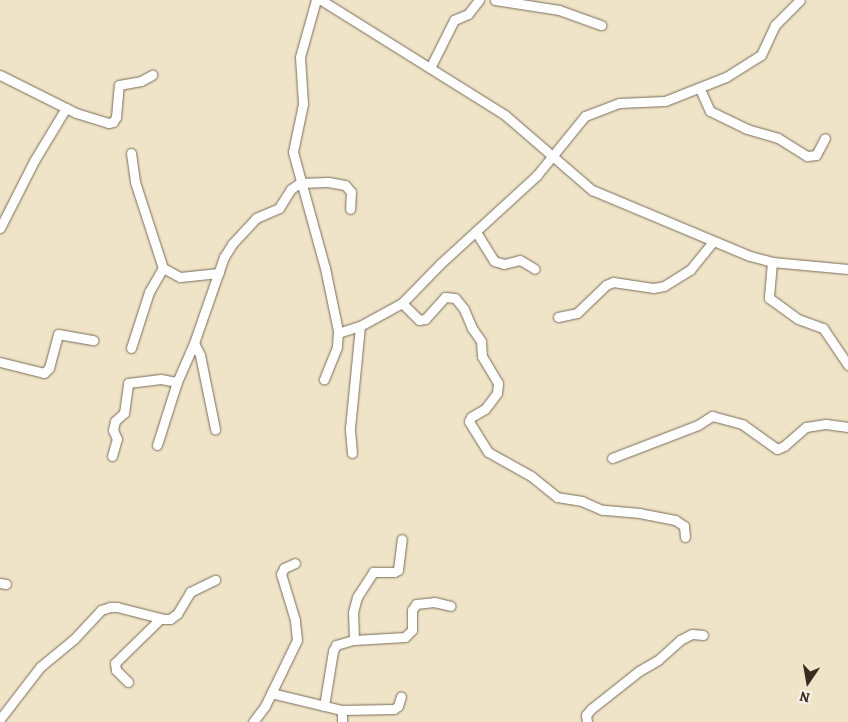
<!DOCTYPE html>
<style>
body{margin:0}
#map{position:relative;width:848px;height:722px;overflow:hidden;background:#efe4c7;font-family:Alegreya,serif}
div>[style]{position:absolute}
.roads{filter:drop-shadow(0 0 1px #7a6b59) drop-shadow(0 0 1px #7a6b59)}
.minor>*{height:9px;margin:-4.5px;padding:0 4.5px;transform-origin:4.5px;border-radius:4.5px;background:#fff}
span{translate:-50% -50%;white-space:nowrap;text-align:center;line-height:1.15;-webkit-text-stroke:4px #f7f3e8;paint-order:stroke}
.north{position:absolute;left:783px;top:657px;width:50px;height:50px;-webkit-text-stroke:4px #f7f3e8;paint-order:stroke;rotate:192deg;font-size:14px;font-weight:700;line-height:20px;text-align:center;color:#3b2a1e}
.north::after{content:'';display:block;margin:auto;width:18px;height:22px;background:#3b2a1e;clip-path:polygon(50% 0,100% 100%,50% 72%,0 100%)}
</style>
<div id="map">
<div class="roads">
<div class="minor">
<i style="left:316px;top:0;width:59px;rotate:105.7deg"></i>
<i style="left:300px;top:57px;width:47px;rotate:86.3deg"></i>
<i style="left:303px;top:104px;width:49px;rotate:101.8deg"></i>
<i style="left:293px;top:152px;width:120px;rotate:74.6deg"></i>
<i style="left:325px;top:268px;width:64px;rotate:78.3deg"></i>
<i style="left:338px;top:331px;width:16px;rotate:94deg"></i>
<i style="left:337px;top:347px;width:35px;rotate:112deg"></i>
<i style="left:321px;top:0;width:217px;rotate:32deg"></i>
<i style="left:505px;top:115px;width:115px;rotate:40.8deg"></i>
<i style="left:592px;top:190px;width:171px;rotate:22.7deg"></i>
<i style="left:750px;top:256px;width:23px;rotate:15deg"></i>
<i style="left:772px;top:262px;width:76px;rotate:5.3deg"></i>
<i style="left:495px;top:0;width:65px;rotate:8.9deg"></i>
<i style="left:559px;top:10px;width:45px;rotate:19.7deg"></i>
<i style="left:430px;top:68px;width:54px;rotate:-63.4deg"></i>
<i style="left:454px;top:20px;width:15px;rotate:-23deg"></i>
<i style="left:468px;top:14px;width:18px;rotate:-52deg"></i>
<i style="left:0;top:75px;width:85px;rotate:26.6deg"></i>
<i style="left:76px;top:113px;width:34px;rotate:17deg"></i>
<i style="left:108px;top:123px;width:5px;rotate:-11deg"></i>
<i style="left:113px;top:122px;width:6px;rotate:-59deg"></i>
<i style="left:116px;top:117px;width:32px;rotate:-85deg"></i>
<i style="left:119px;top:85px;width:22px;rotate:-10deg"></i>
<i style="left:141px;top:81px;width:13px;rotate:-29deg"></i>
<i style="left:700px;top:89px;width:24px;rotate:66deg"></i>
<i style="left:710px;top:111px;width:41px;rotate:25.9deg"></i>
<i style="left:747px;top:129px;width:32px;rotate:16deg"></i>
<i style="left:778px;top:138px;width:34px;rotate:32deg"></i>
<i style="left:807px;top:156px;width:9px;rotate:-6deg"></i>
<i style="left:816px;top:155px;width:19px;rotate:-62deg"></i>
<i style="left:131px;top:153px;width:29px;rotate:82deg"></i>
<i style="left:135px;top:182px;width:90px;rotate:72deg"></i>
<i style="left:163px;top:268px;width:19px;rotate:28deg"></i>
<i style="left:180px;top:277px;width:39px;rotate:-6deg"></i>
<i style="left:0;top:228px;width:75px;rotate:-63.1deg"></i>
<i style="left:34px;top:161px;width:62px;rotate:-58.9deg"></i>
<i style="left:476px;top:232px;width:34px;rotate:58deg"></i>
<i style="left:494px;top:261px;width:10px;rotate:17deg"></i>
<i style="left:504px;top:264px;width:16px;rotate:-14deg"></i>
<i style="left:520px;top:260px;width:17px;rotate:31deg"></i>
<i style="left:772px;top:262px;width:36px;rotate:95deg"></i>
<i style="left:769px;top:298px;width:36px;rotate:36deg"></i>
<i style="left:798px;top:319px;width:27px;rotate:20deg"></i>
<i style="left:823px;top:328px;width:45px;rotate:56deg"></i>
<i style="left:558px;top:317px;width:19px;rotate:-12deg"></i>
<i style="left:577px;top:313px;width:40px;rotate:-44deg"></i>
<i style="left:606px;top:285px;width:8px;rotate:-23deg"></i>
<i style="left:613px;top:282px;width:40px;rotate:8.5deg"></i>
<i style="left:653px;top:288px;width:11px;rotate:-10deg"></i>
<i style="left:664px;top:286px;width:31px;rotate:-32deg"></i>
<i style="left:690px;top:270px;width:36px;rotate:-51deg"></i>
<i style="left:338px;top:333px;width:23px;rotate:-18deg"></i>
<i style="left:360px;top:326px;width:48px;rotate:-28.7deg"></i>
<i style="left:194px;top:343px;width:13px;rotate:63deg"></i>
<i style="left:200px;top:355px;width:76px;rotate:78.5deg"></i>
<i style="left:131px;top:348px;width:59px;rotate:-72.2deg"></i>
<i style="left:149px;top:292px;width:28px;rotate:-60deg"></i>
<i style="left:0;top:362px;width:45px;rotate:14deg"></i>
<i style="left:44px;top:373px;width:7px;rotate:-45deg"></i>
<i style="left:49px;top:368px;width:35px;rotate:-75deg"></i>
<i style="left:58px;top:334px;width:36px;rotate:10deg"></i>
<i style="left:157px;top:445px;width:66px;rotate:-72.4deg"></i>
<i style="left:177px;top:382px;width:43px;rotate:-66.4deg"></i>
<i style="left:194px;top:343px;width:91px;rotate:-70.8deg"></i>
<i style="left:224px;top:257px;width:15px;rotate:-58deg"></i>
<i style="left:232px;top:244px;width:35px;rotate:-47deg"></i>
<i style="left:256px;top:218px;width:25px;rotate:-23deg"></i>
<i style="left:279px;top:208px;width:22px;rotate:-58deg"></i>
<i style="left:291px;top:189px;width:11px;rotate:-34deg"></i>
<i style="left:300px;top:183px;width:28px;rotate:-2deg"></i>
<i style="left:328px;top:182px;width:17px;rotate:10deg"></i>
<i style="left:345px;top:185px;width:9px;rotate:49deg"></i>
<i style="left:351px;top:192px;width:17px;rotate:93deg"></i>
<i style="left:352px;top:453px;width:25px;rotate:-95deg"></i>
<i style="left:350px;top:428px;width:102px;rotate:-84.4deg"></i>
<i style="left:112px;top:456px;width:18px;rotate:-74deg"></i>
<i style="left:117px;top:439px;width:10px;rotate:-114deg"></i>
<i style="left:113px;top:430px;width:9px;rotate:-77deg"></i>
<i style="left:115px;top:421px;width:12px;rotate:-42deg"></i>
<i style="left:124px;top:413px;width:30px;rotate:-82deg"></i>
<i style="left:128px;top:383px;width:33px;rotate:-7deg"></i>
<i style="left:161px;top:379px;width:16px;rotate:11deg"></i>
<i style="left:612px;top:458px;width:92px;rotate:-21deg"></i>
<i style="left:698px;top:425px;width:17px;rotate:-33deg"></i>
<i style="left:712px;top:416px;width:31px;rotate:15deg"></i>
<i style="left:742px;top:424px;width:43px;rotate:35.5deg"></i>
<i style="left:777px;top:449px;width:8px;rotate:-23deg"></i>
<i style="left:784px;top:446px;width:29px;rotate:-41deg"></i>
<i style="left:806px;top:427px;width:20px;rotate:-9deg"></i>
<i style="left:826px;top:424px;width:22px;rotate:8deg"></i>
<i style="left:685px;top:537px;width:11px;rotate:-95deg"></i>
<i style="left:684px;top:526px;width:11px;rotate:-146deg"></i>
<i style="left:675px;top:520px;width:36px;rotate:-169deg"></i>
<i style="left:640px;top:513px;width:38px;rotate:-175deg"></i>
<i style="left:602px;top:510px;width:22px;rotate:-156deg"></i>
<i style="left:582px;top:501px;width:25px;rotate:-171deg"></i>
<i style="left:557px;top:497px;width:33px;rotate:-141deg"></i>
<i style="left:531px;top:476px;width:49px;rotate:-150.8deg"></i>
<i style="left:488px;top:452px;width:36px;rotate:-122deg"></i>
<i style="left:469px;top:421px;width:4px;rotate:-63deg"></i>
<i style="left:471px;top:417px;width:16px;rotate:-30deg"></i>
<i style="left:485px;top:409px;width:20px;rotate:-53deg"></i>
<i style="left:497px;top:393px;width:10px;rotate:-84deg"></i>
<i style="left:498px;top:383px;width:31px;rotate:-121deg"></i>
<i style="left:482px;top:356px;width:15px;rotate:-94deg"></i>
<i style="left:481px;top:341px;width:16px;rotate:-125deg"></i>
<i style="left:472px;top:328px;width:21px;rotate:-113deg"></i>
<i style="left:464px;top:309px;width:14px;rotate:-129deg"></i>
<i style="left:455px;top:298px;width:10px;rotate:-174deg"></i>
<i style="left:445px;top:297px;width:30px;rotate:132deg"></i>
<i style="left:425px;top:319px;width:6px;rotate:171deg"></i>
<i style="left:419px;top:320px;width:24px;rotate:-135deg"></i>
<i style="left:402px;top:303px;width:54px;rotate:-45.7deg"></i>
<i style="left:440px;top:264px;width:132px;rotate:-42.5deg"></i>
<i style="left:537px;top:175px;width:76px;rotate:-50.9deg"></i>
<i style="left:585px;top:116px;width:36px;rotate:-21deg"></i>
<i style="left:619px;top:103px;width:46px;rotate:-2.5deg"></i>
<i style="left:665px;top:101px;width:66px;rotate:-21.5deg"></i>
<i style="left:726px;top:77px;width:41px;rotate:-32.2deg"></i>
<i style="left:761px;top:55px;width:33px;rotate:-65deg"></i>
<i style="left:775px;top:25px;width:35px;rotate:-45deg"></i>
<i style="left:0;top:583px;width:6px;rotate:9deg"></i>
<i style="left:354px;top:640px;width:28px;rotate:-92deg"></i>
<i style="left:353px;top:612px;width:16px;rotate:-75deg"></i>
<i style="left:357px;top:597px;width:30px;rotate:-57deg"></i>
<i style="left:373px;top:572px;width:21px"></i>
<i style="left:394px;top:572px;width:4px;rotate:-27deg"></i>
<i style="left:398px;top:570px;width:31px;rotate:-83deg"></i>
<i style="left:128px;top:682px;width:17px;rotate:-135deg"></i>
<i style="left:116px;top:670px;width:7px;rotate:-98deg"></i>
<i style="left:115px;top:663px;width:64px;rotate:-44.4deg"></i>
<i style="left:271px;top:693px;width:73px;rotate:13.5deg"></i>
<i style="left:342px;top:710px;width:52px;rotate:-1.1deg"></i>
<i style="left:394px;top:709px;width:5px;rotate:-37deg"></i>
<i style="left:398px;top:706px;width:10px;rotate:-73deg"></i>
<i style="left:324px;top:706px;width:56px;rotate:-80.7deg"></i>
<i style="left:333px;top:651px;width:7px;rotate:-63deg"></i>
<i style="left:336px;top:645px;width:19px;rotate:-16deg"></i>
<i style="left:354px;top:640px;width:51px;rotate:-3.4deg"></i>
<i style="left:405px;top:637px;width:10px;rotate:-45deg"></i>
<i style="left:412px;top:630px;width:20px;rotate:-90deg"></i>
<i style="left:412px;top:610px;width:7px;rotate:-56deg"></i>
<i style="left:416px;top:604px;width:18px;rotate:-6deg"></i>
<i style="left:434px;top:602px;width:17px;rotate:13deg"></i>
<i style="left:342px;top:710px;width:12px;rotate:90deg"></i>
<i style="left:0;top:719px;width:66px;rotate:-52.4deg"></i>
<i style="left:40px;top:667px;width:44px;rotate:-39.5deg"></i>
<i style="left:74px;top:639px;width:40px;rotate:-47deg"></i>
<i style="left:101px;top:610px;width:9px;rotate:-18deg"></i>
<i style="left:110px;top:607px;width:7px"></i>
<i style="left:117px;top:607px;width:49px;rotate:14.3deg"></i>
<i style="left:164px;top:619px;width:6px"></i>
<i style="left:170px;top:619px;width:9px;rotate:-36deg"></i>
<i style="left:177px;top:614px;width:26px;rotate:-59deg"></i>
<i style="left:190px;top:592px;width:28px;rotate:-26deg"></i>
<i style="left:253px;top:722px;width:20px;rotate:-53deg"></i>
<i style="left:265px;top:706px;width:73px;rotate:-64.1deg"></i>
<i style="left:297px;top:640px;width:20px;rotate:-96deg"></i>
<i style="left:295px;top:620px;width:48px;rotate:-106.9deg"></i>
<i style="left:281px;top:574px;width:7px;rotate:-63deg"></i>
<i style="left:284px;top:568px;width:12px;rotate:-24deg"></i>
<i style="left:587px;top:722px;width:7px;rotate:-98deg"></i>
<i style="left:586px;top:715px;width:8px;rotate:-50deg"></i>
<i style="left:591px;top:709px;width:61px;rotate:-38.4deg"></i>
<i style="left:639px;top:671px;width:22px;rotate:-30deg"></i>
<i style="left:658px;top:660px;width:30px;rotate:-42deg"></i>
<i style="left:680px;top:640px;width:13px;rotate:-27deg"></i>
<i style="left:692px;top:634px;width:11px;rotate:5deg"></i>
</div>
</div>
<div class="north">N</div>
</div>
